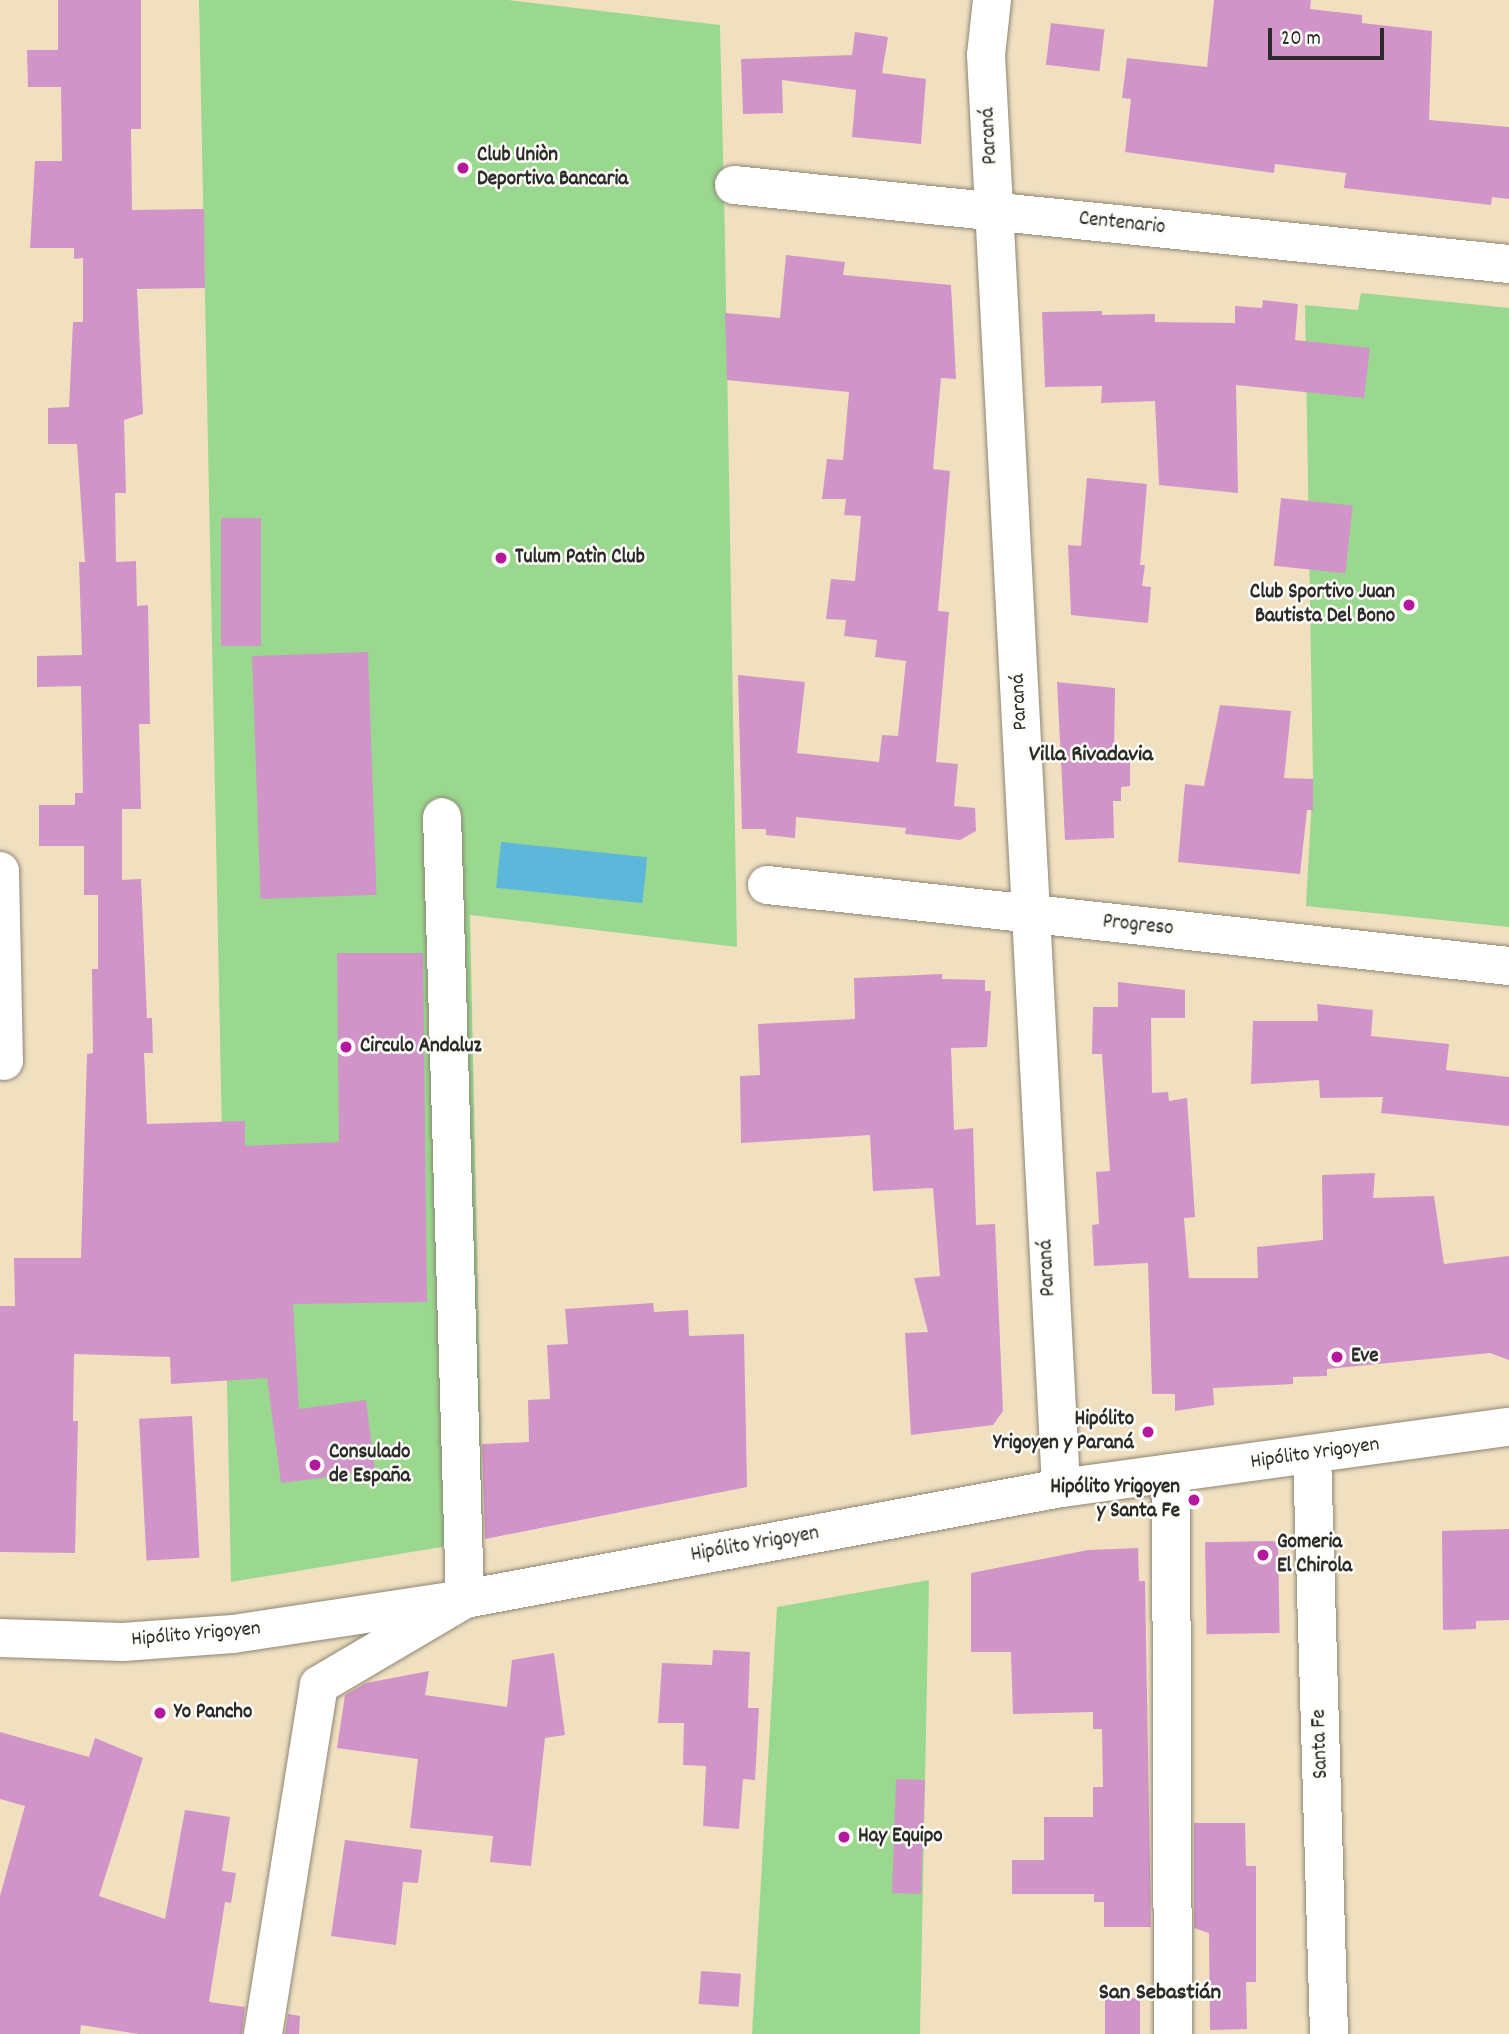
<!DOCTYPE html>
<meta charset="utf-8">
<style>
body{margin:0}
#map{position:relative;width:1509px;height:2034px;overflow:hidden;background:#f0e0c0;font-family:Dekko,sans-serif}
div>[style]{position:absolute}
.green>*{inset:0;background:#99d88e}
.water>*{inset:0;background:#5db7da;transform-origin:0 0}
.building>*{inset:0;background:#d194c8;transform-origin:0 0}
.roads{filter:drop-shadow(0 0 2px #8e8676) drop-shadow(0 0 2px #8e8676)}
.minor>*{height:38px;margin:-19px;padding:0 19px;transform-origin:19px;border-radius:19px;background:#fff}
.major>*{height:38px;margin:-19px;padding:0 19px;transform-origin:19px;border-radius:19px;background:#fff}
.dots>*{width:19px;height:19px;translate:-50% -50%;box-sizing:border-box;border:4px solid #fdfcf7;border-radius:50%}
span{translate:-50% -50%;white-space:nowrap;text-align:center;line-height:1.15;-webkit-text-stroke:5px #fdfcf7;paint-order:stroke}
.street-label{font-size:21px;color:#2b2b2b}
.poi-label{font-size:21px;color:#2b2b2b;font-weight:700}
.left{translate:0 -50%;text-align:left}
.right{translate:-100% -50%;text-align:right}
.neighbourhood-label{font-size:23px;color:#2b2b2b;font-weight:700}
.scale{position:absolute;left:1268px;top:28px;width:116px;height:32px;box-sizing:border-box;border:4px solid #2b2b2b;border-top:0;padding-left:9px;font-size:21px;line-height:24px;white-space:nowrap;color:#2b2b2b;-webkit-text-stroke:5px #fdfcf7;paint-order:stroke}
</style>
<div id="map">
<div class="green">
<i style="clip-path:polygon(199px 0,508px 0,720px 25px,725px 242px,737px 947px,470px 915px,483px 1540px,231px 1582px)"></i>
<i style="clip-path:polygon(1361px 293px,1509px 308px,1509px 927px,1306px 906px,1313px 779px,1305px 305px,1358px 310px)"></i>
<i style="clip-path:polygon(929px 1580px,920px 2034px,752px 2034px,777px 1607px)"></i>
</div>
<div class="water">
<i style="left:501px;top:842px;width:147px;height:46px;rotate:6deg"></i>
</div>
<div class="building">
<i style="clip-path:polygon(58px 0,141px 0,141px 129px,131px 129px,132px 210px,204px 209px,205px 288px,137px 289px,143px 414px,124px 420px,126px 493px,115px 493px,116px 562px,136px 561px,137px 606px,148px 605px,150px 724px,139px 724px,141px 809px,122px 809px,122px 880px,141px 879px,147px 1018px,152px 1018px,153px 1053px,144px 1053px,147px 1124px,245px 1121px,245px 1146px,339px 1142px,337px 953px,423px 953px,427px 1302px,293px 1304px,299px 1409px,366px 1400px,375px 1471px,281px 1483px,267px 1378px,171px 1384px,170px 1357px,74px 1354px,73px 1421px,78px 1421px,75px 1553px,0 1552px,0 1306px,15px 1306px,14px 1258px,81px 1258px,87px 1054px,93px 1053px,92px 969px,98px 969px,98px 895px,84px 895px,84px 846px,39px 846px,39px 805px,75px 805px,75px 793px,83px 793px,81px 686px,37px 687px,37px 656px,82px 655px,79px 562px,85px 562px,77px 444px,48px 444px,48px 408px,69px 407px,73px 322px,83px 322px,83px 258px,74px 259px,74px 248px,30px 248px,35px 161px,62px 161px,61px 87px,28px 87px,27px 50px,58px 50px)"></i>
<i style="clip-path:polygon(1214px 0,1311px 0,1310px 9px,1362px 15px,1362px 23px,1432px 31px,1429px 120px,1509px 127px,1509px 199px,1492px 197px,1491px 205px,1344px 188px,1346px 173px,1275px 164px,1274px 173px,1125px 152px,1131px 99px,1122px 98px,1127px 58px,1207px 67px)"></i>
<i style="left:1051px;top:23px;width:54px;height:42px;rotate:7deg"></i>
<i style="clip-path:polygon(855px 32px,888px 37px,882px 73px,926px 79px,921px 144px,852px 137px,856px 90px,782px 80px,783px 113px,743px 114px,741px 59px,852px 55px)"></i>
<i style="clip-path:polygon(786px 255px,845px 262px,843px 275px,951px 285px,956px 379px,941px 378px,933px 469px,950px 471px,938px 611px,949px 612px,936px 762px,958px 764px,954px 806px,975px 808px,976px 831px,960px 840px,905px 834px,906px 828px,796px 817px,795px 838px,766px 835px,766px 829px,742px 829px,738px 675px,805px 682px,797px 753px,879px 762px,882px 735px,898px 736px,906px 661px,875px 657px,877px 640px,844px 636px,846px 620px,826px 619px,831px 579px,855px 581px,861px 516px,844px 515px,846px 499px,822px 499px,827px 459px,843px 460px,849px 392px,727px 380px,725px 313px,780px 318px)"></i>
<i style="clip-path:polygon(1263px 300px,1298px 304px,1295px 340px,1370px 348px,1364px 398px,1236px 385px,1238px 493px,1159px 485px,1155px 401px,1101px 403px,1102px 386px,1045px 387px,1042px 312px,1102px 311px,1102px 315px,1155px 314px,1155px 322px,1235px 323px,1235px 306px,1262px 308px)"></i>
<i style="clip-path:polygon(1087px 478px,1147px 484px,1140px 565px,1145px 565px,1142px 586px,1151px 587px,1148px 623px,1071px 615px,1068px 545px,1081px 546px)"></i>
<i style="left:1281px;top:498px;width:72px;height:68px;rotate:6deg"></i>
<i style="left:221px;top:518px;width:40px;height:128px"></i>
<i style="left:368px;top:652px;width:243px;height:116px;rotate:88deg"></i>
<i style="clip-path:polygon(1057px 682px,1115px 688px,1114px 755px,1130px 754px,1130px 786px,1121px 787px,1121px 801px,1113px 801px,1114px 838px,1065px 840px)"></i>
<i style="clip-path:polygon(1220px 705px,1291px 711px,1284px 778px,1313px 779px,1313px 810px,1307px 810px,1300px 874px,1178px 862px,1185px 784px,1204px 786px)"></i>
<i style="clip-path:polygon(942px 974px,942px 979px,985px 980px,985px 991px,991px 991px,987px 1047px,951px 1048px,954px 1130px,973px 1128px,976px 1225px,995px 1224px,1003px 1411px,993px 1425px,911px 1435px,905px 1333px,928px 1332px,914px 1278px,940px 1276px,933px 1188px,873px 1191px,870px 1135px,741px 1143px,740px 1076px,760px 1075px,758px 1024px,855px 1019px,854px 978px)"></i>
<i style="clip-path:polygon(1118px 982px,1185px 990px,1185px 1018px,1151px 1018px,1152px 1093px,1168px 1092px,1169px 1101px,1187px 1098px,1195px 1217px,1184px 1218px,1189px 1278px,1258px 1278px,1257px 1247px,1323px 1240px,1322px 1175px,1375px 1173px,1373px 1198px,1434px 1196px,1444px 1264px,1509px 1256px,1509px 1360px,1490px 1353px,1327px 1369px,1327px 1376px,1293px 1377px,1293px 1384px,1213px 1388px,1214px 1405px,1175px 1411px,1175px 1394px,1152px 1394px,1148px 1263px,1094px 1266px,1092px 1225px,1099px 1224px,1096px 1172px,1110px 1171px,1102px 1054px,1092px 1054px,1093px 1007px,1118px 1007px)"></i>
<i style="clip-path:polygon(1317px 1004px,1373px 1010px,1371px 1036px,1449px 1044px,1446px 1070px,1509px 1077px,1509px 1126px,1381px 1113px,1383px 1097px,1320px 1098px,1319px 1080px,1251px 1084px,1253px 1021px,1318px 1021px)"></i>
<i style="clip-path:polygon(653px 1303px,654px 1312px,688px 1310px,689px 1336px,744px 1334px,747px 1487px,485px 1539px,482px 1444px,529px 1442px,528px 1400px,550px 1399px,547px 1345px,568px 1344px,565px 1309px)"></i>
<i style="left:192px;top:1416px;width:142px;height:53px;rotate:87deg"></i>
<i style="clip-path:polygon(1509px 1529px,1509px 1620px,1476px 1621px,1476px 1629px,1443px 1630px,1442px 1531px)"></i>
<i style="left:1278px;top:1541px;width:92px;height:73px;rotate:89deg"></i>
<i style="clip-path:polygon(1138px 1548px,1139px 1581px,1145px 1581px,1151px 1927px,1104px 1927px,1104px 1902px,1094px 1902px,1094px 1894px,1012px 1894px,1012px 1860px,1044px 1860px,1044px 1817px,1093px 1817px,1093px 1787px,1103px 1787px,1102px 1729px,1093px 1729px,1093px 1712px,1013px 1714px,1011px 1652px,971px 1652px,971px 1573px,1088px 1550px)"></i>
<i style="clip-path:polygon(713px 1650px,750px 1652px,748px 1708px,759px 1708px,755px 1780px,743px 1779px,739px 1829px,703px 1826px,706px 1766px,683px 1765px,684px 1723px,658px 1723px,662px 1663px,712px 1665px)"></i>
<i style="clip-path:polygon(554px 1653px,565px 1735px,545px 1738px,531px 1866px,490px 1862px,493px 1836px,410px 1828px,418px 1759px,337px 1748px,345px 1695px,366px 1683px,429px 1671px,425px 1695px,507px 1707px,512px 1660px)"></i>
<i style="clip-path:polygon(0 1732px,89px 1757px,95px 1738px,143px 1758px,99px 1896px,165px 1919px,185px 1810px,230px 1817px,222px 1871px,236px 1873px,231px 1903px,225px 1902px,209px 2002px,245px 2007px,242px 2034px,139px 2034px,81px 2025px,80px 2034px,0 2034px,0 1896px,25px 1806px,0 1799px)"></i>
<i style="left:896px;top:1779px;width:29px;height:114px;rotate:2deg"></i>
<i style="clip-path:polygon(1194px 1823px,1245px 1823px,1246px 1866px,1256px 1866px,1256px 1982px,1246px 1982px,1247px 2029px,1210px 2030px,1209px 1933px,1194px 1928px)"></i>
<i style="clip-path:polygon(345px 1840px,422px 1850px,418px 1883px,403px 1882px,396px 1945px,331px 1936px)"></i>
<i style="left:701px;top:1971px;width:40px;height:33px;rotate:4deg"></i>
<i style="left:1105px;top:1998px;width:35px;height:36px"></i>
<i style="clip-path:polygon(288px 2014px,300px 2016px,299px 2034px,285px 2034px)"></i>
</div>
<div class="roads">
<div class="minor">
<i style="left:992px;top:0;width:55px;rotate:96.2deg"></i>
<i style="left:986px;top:55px;width:1435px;rotate:87deg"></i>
<i style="left:734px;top:185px;width:779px;rotate:5.82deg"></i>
<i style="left:0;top:871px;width:190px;rotate:88.8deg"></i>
<i style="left:767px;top:885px;width:746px;rotate:6.23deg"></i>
<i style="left:1312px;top:1454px;width:580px;rotate:88.32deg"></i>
<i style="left:1171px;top:1473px;width:561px;rotate:89.8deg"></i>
<i style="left:263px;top:2034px;width:353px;rotate:-80.9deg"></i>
<i style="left:319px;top:1685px;width:169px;rotate:-30.5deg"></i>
<i style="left:465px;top:1599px;width:782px;rotate:-91.68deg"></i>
</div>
<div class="major">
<i style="left:0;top:1638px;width:123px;rotate:1.9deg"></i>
<i style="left:123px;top:1642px;width:110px;rotate:-4.2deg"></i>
<i style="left:233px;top:1634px;width:235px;rotate:-8.6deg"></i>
<i style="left:465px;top:1599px;width:606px;rotate:-10.55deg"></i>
<i style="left:1061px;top:1488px;width:452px;rotate:-7.8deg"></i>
</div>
</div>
<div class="dots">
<i style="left:463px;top:168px;background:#b5179e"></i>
<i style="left:501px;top:558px;background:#b5179e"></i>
<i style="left:1409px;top:605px;background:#b5179e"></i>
<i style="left:346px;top:1047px;background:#b5179e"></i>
<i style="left:1337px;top:1357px;background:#b5179e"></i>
<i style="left:1148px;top:1432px;background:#b5179e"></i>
<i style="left:315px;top:1465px;background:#b5179e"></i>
<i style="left:1194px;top:1500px;background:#b5179e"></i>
<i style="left:1263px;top:1555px;background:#b5179e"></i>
<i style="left:160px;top:1713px;background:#b5179e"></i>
<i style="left:844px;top:1837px;background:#b5179e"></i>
</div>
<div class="street-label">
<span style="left:990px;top:136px;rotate:-93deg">Paraná</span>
<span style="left:1122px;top:224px;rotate:6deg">Centenario</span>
<span style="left:1020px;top:702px;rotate:-93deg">Paraná</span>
<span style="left:1138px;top:926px;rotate:6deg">Progreso</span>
<span style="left:1048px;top:1268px;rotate:-93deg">Paraná</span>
<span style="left:1315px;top:1454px;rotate:-8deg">Hipólito Yrigoyen</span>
<span style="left:755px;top:1545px;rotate:-10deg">Hipólito Yrigoyen</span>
<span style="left:196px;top:1635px;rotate:-5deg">Hipólito Yrigoyen</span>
<span style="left:1321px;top:1744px;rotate:-92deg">Santa Fe</span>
</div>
<div class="poi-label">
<span class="left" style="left:477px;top:168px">Club Uniòn<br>Deportiva Bancaria</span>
<span class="left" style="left:515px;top:558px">Tulum Patìn Club</span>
<span class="right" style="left:1395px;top:605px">Club Sportivo Juan<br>Bautista Del Bono</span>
<span class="left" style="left:360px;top:1047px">Circulo Andaluz</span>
<span class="left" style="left:1351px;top:1357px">Eve</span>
<span class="right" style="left:1134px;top:1432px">Hipólito<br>Yrigoyen y Paraná</span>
<span class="left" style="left:329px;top:1465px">Consulado<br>de España</span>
<span class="right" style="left:1180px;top:1500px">Hipólito Yrigoyen<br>y Santa Fe</span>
<span class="left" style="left:1277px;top:1555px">Gomeria<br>El Chirola</span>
<span class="left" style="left:174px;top:1713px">Yo Pancho</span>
<span class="left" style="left:858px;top:1837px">Hay Equipo</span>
</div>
<div class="neighbourhood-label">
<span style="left:1091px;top:756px">Villa Rivadavia</span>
<span style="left:1160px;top:1994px">San Sebastián</span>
</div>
<div class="scale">20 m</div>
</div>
